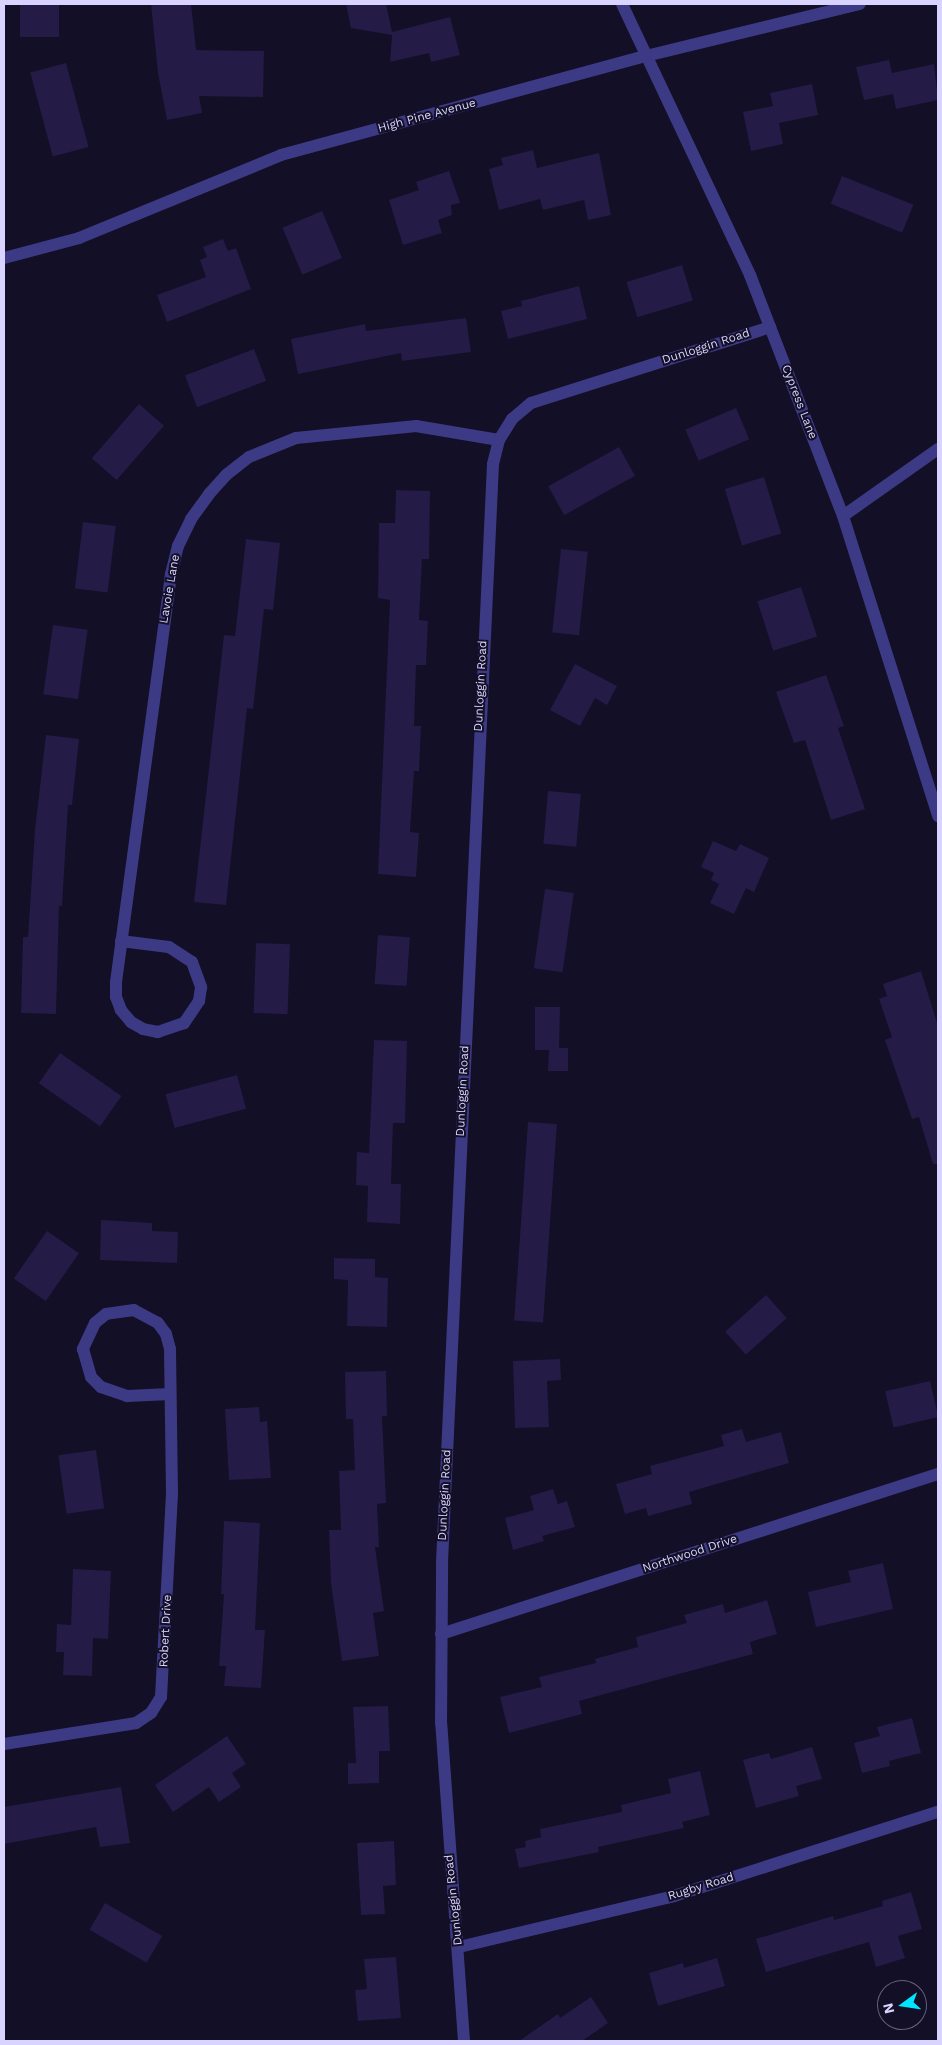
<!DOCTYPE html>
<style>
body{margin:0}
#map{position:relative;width:942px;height:2045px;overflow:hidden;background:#130f26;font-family:"Work Sans",sans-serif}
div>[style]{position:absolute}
.building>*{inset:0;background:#241b47;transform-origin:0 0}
.minor>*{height:12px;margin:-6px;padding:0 6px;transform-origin:6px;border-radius:6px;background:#3d3a85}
span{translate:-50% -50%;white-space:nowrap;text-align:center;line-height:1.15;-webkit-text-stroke:4px #130f26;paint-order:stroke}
.street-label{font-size:12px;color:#d9d4ff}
.frame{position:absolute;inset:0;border:5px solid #d9d4ff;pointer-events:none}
.north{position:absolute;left:877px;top:1980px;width:50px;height:50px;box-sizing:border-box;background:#130f26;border:1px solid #625e7d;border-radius:50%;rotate:256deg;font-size:14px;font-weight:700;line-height:20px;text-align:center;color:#d9d4ff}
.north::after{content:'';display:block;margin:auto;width:18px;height:22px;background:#00e5ff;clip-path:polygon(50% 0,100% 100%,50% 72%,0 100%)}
</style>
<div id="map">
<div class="building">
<i style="left:20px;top:4px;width:39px;height:33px"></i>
<i style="clip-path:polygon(151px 4px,191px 4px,196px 50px,264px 51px,263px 97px,199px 96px,202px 113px,167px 120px,158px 73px)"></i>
<i style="clip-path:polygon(346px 4px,386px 4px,392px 32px,450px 17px,460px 55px,431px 62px,429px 53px,390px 62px,392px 35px,351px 28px)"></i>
<i style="clip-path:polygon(889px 60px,892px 73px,934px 64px,938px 100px,896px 109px,893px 94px,864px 100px,856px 67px)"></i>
<i style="left:66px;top:63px;width:87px;height:37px;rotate:75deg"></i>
<i style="clip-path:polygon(812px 84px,818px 115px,779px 123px,783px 144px,751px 151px,743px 112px,773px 106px,770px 93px)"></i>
<i style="clip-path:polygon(533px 150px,537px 168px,599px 153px,611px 215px,588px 220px,584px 200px,543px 210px,540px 199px,499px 210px,489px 169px,503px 165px,501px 158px)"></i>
<i style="clip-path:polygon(449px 171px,460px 203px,451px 205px,452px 215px,438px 220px,442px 233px,403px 245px,389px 200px,419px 190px,416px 182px)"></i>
<i style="left:842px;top:176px;width:77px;height:30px;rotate:22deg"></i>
<i style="left:322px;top:211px;width:51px;height:43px;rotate:67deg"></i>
<i style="clip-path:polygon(223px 239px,228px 251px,236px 248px,251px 289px,167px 322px,157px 295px,206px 277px,200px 260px,207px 257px,203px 247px)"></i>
<i style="left:682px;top:265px;width:37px;height:58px;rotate:73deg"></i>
<i style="clip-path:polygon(579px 286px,587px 319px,508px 339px,501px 311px,522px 306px,521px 301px)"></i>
<i style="clip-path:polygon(466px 318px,471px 352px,402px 361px,401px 353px,298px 374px,291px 339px,365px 324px,366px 331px)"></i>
<i style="left:254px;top:349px;width:34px;height:74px;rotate:69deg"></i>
<i style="left:139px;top:404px;width:33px;height:72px;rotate:41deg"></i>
<i style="left:736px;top:408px;width:34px;height:55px;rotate:67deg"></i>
<i style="left:619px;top:447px;width:33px;height:81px;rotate:61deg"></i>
<i style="left:764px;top:477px;width:59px;height:41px;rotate:73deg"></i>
<i style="clip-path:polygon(396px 490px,430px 491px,429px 559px,422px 559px,419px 620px,428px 621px,426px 665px,416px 665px,414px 726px,421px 726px,419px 771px,414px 771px,410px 832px,419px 833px,416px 877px,378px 874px,390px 600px,378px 598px,379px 523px,395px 523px)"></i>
<i style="left:83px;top:522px;width:33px;height:67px;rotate:7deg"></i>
<i style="clip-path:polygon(246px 539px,280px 543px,273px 610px,264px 609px,253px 709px,247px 708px,226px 905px,194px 902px,224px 635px,235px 636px)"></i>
<i style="left:561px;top:549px;width:27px;height:84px;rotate:6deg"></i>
<i style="left:801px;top:587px;width:52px;height:46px;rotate:72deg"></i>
<i style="left:53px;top:625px;width:35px;height:70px;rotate:8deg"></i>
<i style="clip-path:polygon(575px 664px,617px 686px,607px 705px,595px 698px,580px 726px,550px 710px)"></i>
<i style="clip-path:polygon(826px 675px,844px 726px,838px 728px,865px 809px,831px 820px,805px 740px,794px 743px,776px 692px)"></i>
<i style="clip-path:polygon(46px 735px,79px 739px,72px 805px,68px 805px,62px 906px,59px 906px,56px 1014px,21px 1013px,23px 937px,28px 937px,35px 830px)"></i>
<i style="left:548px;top:791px;width:33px;height:53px;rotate:5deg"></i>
<i style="clip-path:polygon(713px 841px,736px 851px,740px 844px,769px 858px,754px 892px,746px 888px,734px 914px,710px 903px,719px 884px,711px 880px,714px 873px,701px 867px)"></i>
<i style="left:545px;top:889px;width:29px;height:80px;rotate:8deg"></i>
<i style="left:378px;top:935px;width:32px;height:49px;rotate:4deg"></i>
<i style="left:256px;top:943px;width:34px;height:70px;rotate:2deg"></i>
<i style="clip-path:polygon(921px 971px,938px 1026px,938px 1164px,933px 1164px,919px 1117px,912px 1119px,885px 1040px,892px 1037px,879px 999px,887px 996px,883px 984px)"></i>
<i style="clip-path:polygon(535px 1007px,560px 1007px,559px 1048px,568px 1048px,568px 1071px,548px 1071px,549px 1050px,535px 1050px)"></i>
<i style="clip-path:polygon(374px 1040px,407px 1041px,405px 1123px,393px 1123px,391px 1184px,401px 1184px,400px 1224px,367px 1222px,368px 1186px,356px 1185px,357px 1152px,369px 1153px)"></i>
<i style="left:60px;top:1053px;width:75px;height:37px;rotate:35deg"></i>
<i style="left:237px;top:1075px;width:35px;height:74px;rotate:75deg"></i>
<i style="left:528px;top:1122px;width:29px;height:199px;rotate:4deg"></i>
<i style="clip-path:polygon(101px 1220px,152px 1223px,152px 1231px,178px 1232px,177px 1263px,100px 1260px)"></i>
<i style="left:47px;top:1231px;width:39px;height:58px;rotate:35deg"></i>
<i style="clip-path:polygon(334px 1258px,375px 1259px,375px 1277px,388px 1278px,387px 1327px,347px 1326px,348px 1280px,334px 1279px)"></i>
<i style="left:766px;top:1295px;width:31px;height:55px;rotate:48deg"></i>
<i style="clip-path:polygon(560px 1359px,561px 1380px,547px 1381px,549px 1427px,515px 1428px,513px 1361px)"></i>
<i style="clip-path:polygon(386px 1371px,387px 1416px,382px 1416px,386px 1503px,377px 1504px,379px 1547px,375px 1547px,384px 1611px,373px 1613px,379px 1656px,342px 1661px,331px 1583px,329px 1530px,341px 1530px,339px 1471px,355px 1470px,353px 1419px,346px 1419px,345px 1372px)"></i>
<i style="left:930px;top:1381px;width:37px;height:46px;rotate:77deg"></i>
<i style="clip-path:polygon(259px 1407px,260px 1422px,267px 1421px,271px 1478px,229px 1480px,225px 1409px)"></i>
<i style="clip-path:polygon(742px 1429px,746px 1442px,781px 1432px,789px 1463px,689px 1492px,692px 1504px,648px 1516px,646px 1508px,625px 1514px,616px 1484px,652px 1474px,650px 1466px,724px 1446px,721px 1435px)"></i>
<i style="left:96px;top:1450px;width:59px;height:38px;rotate:82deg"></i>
<i style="clip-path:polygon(553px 1489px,558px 1504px,567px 1501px,575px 1527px,542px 1536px,544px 1541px,513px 1550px,505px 1518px,534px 1510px,530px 1496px)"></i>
<i style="clip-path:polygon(224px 1521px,260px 1523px,255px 1630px,265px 1630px,261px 1688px,224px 1686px,226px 1666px,219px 1666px,224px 1594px,221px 1594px)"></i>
<i style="clip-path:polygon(883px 1563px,893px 1609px,816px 1627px,808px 1592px,851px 1582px,848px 1571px)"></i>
<i style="clip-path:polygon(73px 1569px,111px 1571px,108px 1639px,93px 1638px,92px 1676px,63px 1675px,64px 1652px,56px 1652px,57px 1624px,71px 1625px)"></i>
<i style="clip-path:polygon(767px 1600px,777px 1634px,750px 1642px,753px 1654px,579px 1701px,582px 1714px,509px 1733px,500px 1697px,542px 1687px,539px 1677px,596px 1663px,595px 1659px,638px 1647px,636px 1637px,687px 1623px,684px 1615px,723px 1604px,725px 1613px)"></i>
<i style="clip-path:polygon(388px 1706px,390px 1751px,379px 1751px,379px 1783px,348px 1784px,348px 1763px,356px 1763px,353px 1707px)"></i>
<i style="clip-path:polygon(912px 1718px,921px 1753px,889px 1761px,890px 1766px,862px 1773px,854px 1743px,880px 1736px,877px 1727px)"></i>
<i style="clip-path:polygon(227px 1736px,246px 1764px,232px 1773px,241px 1787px,219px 1802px,209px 1787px,173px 1812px,155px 1785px)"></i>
<i style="clip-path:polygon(812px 1747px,822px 1779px,796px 1786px,799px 1796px,756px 1808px,743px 1760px,769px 1753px,771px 1759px)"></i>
<i style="clip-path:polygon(700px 1771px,710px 1815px,682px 1822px,684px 1828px,598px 1847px,599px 1852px,519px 1868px,515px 1849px,526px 1847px,525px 1841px,541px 1837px,540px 1829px,622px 1812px,621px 1805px,671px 1793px,668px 1779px)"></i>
<i style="clip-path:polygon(121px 1787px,130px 1843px,100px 1847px,96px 1827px,4px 1844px,4px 1807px)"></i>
<i style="clip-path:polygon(394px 1841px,396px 1885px,383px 1886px,385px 1914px,361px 1915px,357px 1843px)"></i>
<i style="clip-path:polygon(911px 1892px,922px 1929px,898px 1936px,905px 1958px,876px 1967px,869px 1942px,766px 1972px,756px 1939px,833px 1916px,834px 1920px,883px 1906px,882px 1901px)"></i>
<i style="left:105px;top:1903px;width:66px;height:31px;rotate:30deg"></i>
<i style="clip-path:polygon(396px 1957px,401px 2018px,358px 2021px,355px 1990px,367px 1989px,364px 1959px)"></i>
<i style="clip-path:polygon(717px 1958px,725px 1986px,658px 2006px,649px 1973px,683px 1963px,684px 1968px)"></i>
<i style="clip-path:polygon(591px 1997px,608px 2023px,582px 2041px,519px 2041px,558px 2014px,560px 2018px)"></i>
</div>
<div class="minor">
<i style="left:622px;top:4px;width:300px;rotate:64.7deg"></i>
<i style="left:750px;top:275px;width:258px;rotate:68.9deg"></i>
<i style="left:843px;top:516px;width:315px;rotate:72.4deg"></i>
<i style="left:4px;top:258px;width:78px;rotate:-14.9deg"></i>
<i style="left:79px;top:238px;width:218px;rotate:-22.3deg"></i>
<i style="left:281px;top:155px;width:378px;rotate:-15.2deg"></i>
<i style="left:646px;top:56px;width:220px;rotate:-13.7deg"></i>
<i style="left:843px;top:516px;width:116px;rotate:-35.2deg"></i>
<i style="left:121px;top:941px;width:48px;rotate:7.1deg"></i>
<i style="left:169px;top:947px;width:27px;rotate:33deg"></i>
<i style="left:192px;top:962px;width:27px;rotate:70deg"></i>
<i style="left:201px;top:987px;width:14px;rotate:98deg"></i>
<i style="left:199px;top:1001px;width:27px;rotate:124deg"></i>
<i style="left:184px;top:1023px;width:28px;rotate:161deg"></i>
<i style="left:158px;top:1032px;width:15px;rotate:-169deg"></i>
<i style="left:143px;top:1029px;width:14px;rotate:-150deg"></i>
<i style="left:131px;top:1022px;width:16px;rotate:-130deg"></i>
<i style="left:121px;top:1010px;width:14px;rotate:-111deg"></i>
<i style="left:116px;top:997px;width:15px;rotate:-90deg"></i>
<i style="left:116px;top:982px;width:388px;rotate:-82.3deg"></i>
<i style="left:168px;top:598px;width:24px;rotate:-83deg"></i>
<i style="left:171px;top:574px;width:29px;rotate:-76deg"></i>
<i style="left:178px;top:546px;width:30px;rotate:-64deg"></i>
<i style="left:191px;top:519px;width:31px;rotate:-54deg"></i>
<i style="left:209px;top:494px;width:25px;rotate:-48deg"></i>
<i style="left:226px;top:475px;width:29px;rotate:-38deg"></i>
<i style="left:249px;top:457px;width:51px;rotate:-22deg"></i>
<i style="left:296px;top:438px;width:121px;rotate:-5.7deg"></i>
<i style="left:416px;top:426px;width:84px;rotate:9.6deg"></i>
<i style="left:441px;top:1634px;width:522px;rotate:-17.85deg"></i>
<i style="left:4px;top:1744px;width:134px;rotate:-9deg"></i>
<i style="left:136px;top:1723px;width:18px;rotate:-34deg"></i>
<i style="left:151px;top:1713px;width:19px;rotate:-58deg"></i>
<i style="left:161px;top:1697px;width:204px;rotate:-86.9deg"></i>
<i style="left:172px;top:1493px;width:144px;rotate:-90.8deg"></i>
<i style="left:170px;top:1349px;width:16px;rotate:-105deg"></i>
<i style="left:166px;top:1334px;width:14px;rotate:-126deg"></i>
<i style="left:158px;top:1323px;width:27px;rotate:-152deg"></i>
<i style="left:134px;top:1310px;width:28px;rotate:172deg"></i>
<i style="left:106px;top:1314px;width:14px;rotate:141deg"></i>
<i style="left:95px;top:1323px;width:29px;rotate:115deg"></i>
<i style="left:83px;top:1349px;width:29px;rotate:74deg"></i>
<i style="left:91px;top:1377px;width:14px;rotate:45deg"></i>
<i style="left:101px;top:1387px;width:28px;rotate:19deg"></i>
<i style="left:127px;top:1396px;width:43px;rotate:-2.7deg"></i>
<i style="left:459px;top:1947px;width:221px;rotate:-13.3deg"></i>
<i style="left:674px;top:1896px;width:277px;rotate:-17.7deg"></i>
<i style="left:464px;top:2041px;width:319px;rotate:-94.1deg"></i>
<i style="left:441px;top:1723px;width:161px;rotate:-89.6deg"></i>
<i style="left:442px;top:1562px;width:1099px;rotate:-87.34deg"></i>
<i style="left:493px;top:464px;width:25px;rotate:-76deg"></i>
<i style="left:499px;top:440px;width:25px;rotate:-58deg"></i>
<i style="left:512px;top:419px;width:25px;rotate:-40deg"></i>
<i style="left:531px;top:403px;width:251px;rotate:-17.6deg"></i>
</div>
<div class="street-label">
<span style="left:427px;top:116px;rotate:-15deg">High Pine Avenue</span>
<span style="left:706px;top:347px;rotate:-18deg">Dunloggin Road</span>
<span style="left:799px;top:402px;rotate:69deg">Cypress Lane</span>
<span style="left:170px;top:589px;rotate:-80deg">Lavoie Lane</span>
<span style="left:481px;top:686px;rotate:-87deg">Dunloggin Road</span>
<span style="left:463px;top:1091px;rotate:-87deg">Dunloggin Road</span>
<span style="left:445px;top:1495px;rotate:-87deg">Dunloggin Road</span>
<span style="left:690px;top:1554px;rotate:-18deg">Northwood Drive</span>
<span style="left:166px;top:1631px;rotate:-87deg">Robert Drive</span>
<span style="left:701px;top:1887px;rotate:-17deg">Rugby Road</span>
<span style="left:454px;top:1900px;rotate:-96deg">Dunloggin Road</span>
</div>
<div class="frame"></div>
<div class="north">N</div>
</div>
